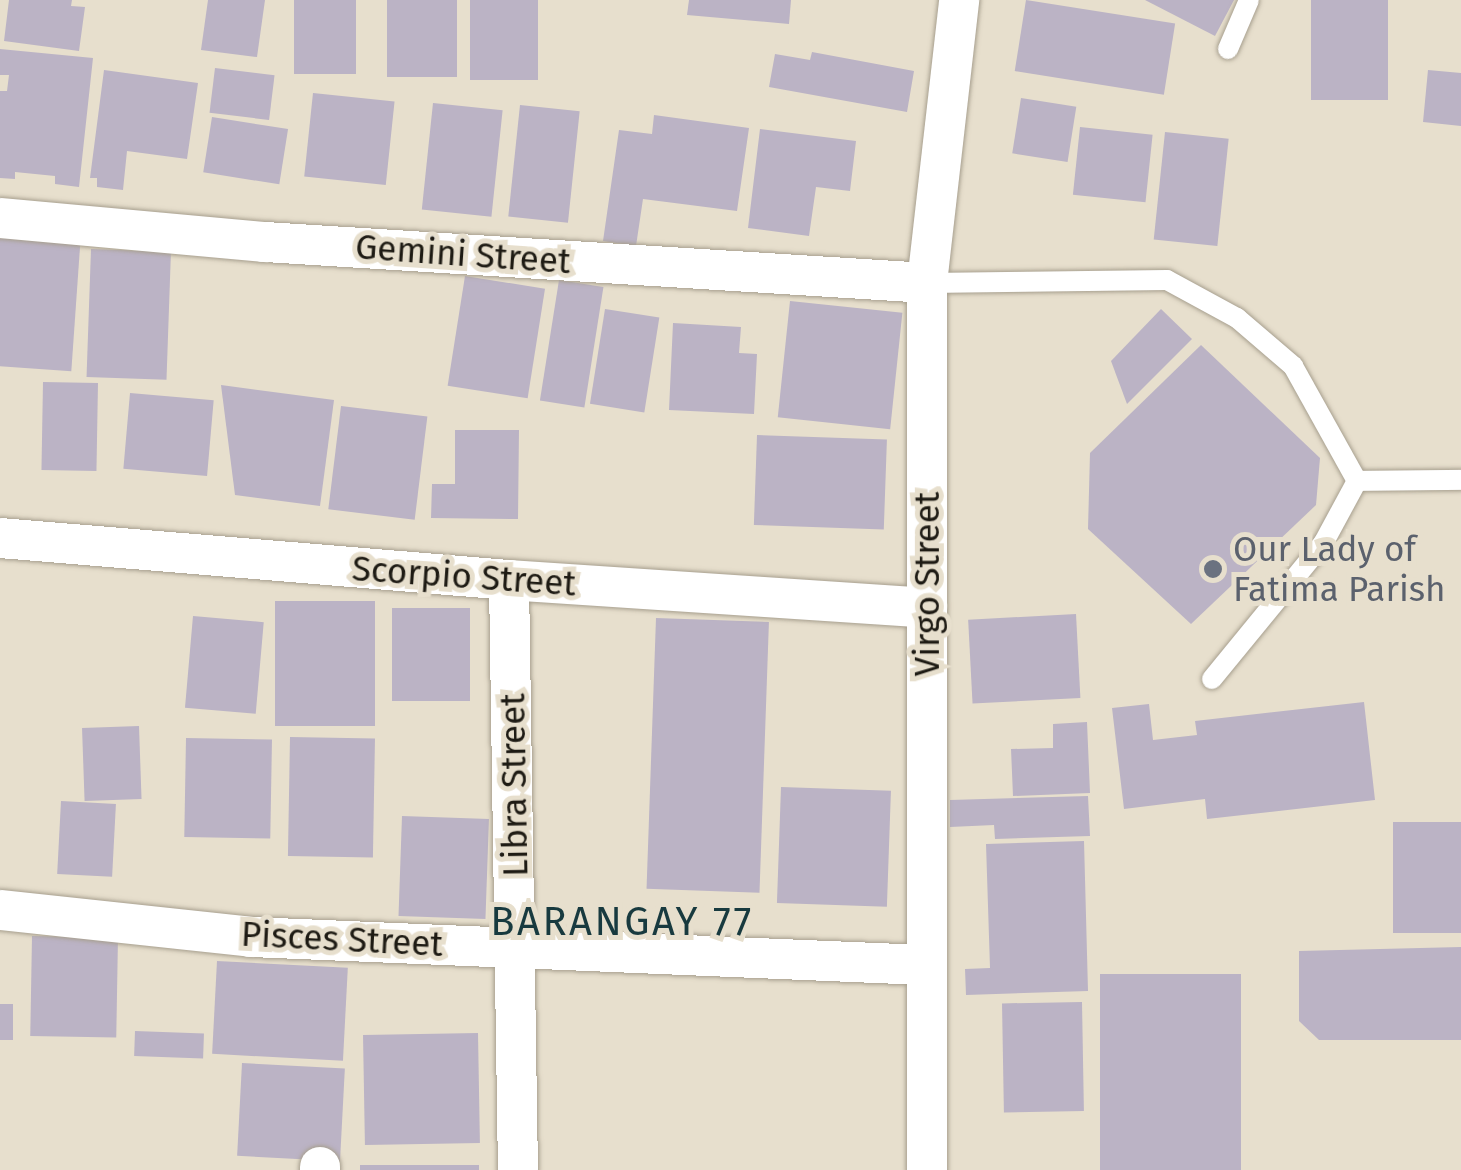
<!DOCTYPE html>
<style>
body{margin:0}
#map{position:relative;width:1461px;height:1170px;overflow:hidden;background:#e7dfcd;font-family:"Fira Sans",sans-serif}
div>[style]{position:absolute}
.building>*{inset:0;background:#bbb3c5;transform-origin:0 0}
.roads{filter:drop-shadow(0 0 2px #a79f8e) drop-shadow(0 0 2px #a79f8e)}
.service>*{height:20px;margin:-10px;padding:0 10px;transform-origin:10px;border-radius:10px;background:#fff}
.minor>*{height:40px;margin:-20px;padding:0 20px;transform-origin:20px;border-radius:20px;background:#fff}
.dots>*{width:28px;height:28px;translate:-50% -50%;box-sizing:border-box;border:5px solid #e7dfcd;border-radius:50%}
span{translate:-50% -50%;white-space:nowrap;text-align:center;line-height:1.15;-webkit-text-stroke:10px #e7dfcd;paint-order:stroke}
.street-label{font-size:35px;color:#1e1b14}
.worship-label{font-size:35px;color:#5b616d}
.left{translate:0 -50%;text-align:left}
.quarter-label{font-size:40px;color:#183a3f;letter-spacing:2.5px}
</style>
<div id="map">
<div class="building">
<i style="clip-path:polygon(9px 0,72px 0,71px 6px,85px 7px,79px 51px,4px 41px)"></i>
<i style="clip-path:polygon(208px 0,265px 0,257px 57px,201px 50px)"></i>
<i style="left:294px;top:0;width:62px;height:74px"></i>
<i style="left:387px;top:0;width:70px;height:77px"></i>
<i style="left:470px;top:0;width:68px;height:80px"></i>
<i style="clip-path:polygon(689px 0,791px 0,789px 24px,687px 15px)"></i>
<i style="left:1026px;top:0;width:151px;height:72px;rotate:9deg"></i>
<i style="clip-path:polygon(1145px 0,1234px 0,1215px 36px)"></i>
<i style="left:1311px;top:0;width:77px;height:100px"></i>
<i style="clip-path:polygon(0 49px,93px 58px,79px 187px,55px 184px,55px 176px,15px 172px,15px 179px,0 178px,0 91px,7px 91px,9px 75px,0 75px)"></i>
<i style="clip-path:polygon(812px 52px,914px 71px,907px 112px,769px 87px,775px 54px,810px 60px)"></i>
<i style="left:215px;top:68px;width:60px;height:45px;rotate:7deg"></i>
<i style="clip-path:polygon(104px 70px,198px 83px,187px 159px,127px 151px,123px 190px,97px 187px,97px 178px,90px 178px)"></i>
<i style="clip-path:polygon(1428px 70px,1461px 73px,1461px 126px,1423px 122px)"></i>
<i style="left:313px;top:93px;width:82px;height:84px;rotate:6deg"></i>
<i style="left:1021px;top:98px;width:56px;height:56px;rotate:9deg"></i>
<i style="left:433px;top:103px;width:70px;height:107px;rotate:6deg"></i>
<i style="left:520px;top:105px;width:60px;height:112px;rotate:6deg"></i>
<i style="clip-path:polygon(654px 115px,749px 128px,737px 211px,643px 199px,636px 246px,603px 241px,619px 130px,652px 134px)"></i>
<i style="left:212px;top:117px;width:77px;height:56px;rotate:9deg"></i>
<i style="left:1080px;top:127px;width:73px;height:68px;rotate:6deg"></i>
<i style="clip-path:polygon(760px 129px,856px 141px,850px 191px,816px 187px,809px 236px,748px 228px)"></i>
<i style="left:1165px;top:132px;width:64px;height:108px;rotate:6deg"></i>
<i style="left:0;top:230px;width:81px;height:136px;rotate:4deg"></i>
<i style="left:91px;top:249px;width:80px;height:128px;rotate:2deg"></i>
<i style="left:465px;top:276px;width:81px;height:111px;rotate:9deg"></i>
<i style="left:559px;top:280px;width:45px;height:122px;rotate:9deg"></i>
<i style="left:790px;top:301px;width:113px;height:117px;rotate:6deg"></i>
<i style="left:605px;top:309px;width:55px;height:96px;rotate:9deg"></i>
<i style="clip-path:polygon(1161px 309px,1192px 339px,1127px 404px,1111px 361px)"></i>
<i style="clip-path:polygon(673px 323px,741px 327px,739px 353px,757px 354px,754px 414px,669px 410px)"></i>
<i style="clip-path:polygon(1201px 345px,1320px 458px,1316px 505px,1191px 624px,1088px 529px,1090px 453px)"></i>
<i style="left:43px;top:382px;width:55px;height:88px;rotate:1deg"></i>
<i style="clip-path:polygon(221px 385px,334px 400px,320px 506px,235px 495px)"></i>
<i style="left:130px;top:393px;width:84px;height:76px;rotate:5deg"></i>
<i style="left:341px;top:406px;width:87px;height:104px;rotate:7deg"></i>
<i style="clip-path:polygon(455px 430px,519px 430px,518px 519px,431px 518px,432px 484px,455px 484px)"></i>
<i style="left:757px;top:435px;width:130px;height:90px;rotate:2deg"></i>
<i style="left:375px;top:601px;width:125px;height:100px;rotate:90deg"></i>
<i style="left:392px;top:608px;width:78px;height:93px"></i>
<i style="left:1076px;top:614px;width:84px;height:108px;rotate:87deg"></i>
<i style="left:193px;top:616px;width:71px;height:92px;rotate:5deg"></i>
<i style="left:656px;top:618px;width:113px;height:271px;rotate:2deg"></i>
<i style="clip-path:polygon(1364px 702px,1375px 800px,1207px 819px,1205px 799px,1124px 809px,1112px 708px,1149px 704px,1153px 740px,1197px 735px,1195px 721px)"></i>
<i style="clip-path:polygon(1087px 722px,1090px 793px,1013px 796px,1011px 749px,1053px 748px,1053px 724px)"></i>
<i style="left:139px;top:726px;width:73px;height:57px;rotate:88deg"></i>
<i style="left:290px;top:737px;width:85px;height:119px;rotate:1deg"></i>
<i style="left:186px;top:738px;width:86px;height:99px;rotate:1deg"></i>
<i style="left:781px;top:787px;width:110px;height:116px;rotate:2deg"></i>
<i style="clip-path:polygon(1088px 796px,1090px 836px,995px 839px,994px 825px,950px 827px,950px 800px)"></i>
<i style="left:61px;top:801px;width:55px;height:73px;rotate:3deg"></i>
<i style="left:402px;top:816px;width:87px;height:100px;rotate:2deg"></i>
<i style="left:1393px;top:822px;width:68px;height:111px"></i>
<i style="clip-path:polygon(1084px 841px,1088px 991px,966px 995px,965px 969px,990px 968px,986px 844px)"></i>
<i style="left:32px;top:936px;width:86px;height:100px;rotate:1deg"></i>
<i style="clip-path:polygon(1461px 947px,1461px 1040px,1319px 1040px,1299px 1021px,1299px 951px)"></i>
<i style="left:217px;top:961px;width:131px;height:93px;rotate:3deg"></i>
<i style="left:1100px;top:974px;width:141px;height:196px"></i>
<i style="left:1082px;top:1002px;width:109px;height:80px;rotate:89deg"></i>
<i style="left:0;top:1004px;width:13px;height:36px"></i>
<i style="left:135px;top:1031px;width:69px;height:25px;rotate:2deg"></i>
<i style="left:478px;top:1033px;width:110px;height:115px;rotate:89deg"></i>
<i style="left:242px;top:1063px;width:103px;height:93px;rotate:3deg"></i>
<i style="left:360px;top:1165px;width:119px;height:5px"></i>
</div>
<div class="roads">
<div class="service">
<i style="left:1228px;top:49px;width:53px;rotate:-66.8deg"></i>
<i style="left:927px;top:283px;width:240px;rotate:-0.7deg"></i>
<i style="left:1167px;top:280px;width:80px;rotate:28.5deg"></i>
<i style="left:1237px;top:318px;width:74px;rotate:40.6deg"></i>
<i style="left:1293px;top:366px;width:132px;rotate:60.9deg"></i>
<i style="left:1357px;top:481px;width:104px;rotate:-0.6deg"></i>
<i style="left:1212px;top:679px;width:177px;rotate:-50.7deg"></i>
<i style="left:1324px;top:542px;width:69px;rotate:-61.6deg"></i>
</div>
<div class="minor">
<i style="left:0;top:218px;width:266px;rotate:5.2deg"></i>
<i style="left:265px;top:242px;width:663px;rotate:3.54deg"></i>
<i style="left:0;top:538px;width:511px;rotate:4.72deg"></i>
<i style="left:509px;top:580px;width:419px;rotate:3.8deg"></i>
<i style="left:509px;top:580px;width:590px;rotate:89.13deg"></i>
<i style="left:0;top:910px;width:252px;rotate:6.1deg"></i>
<i style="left:251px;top:937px;width:675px;rotate:2.38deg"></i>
<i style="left:320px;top:1170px;width:3px;rotate:-90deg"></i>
<i style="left:927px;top:1170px;width:887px;rotate:-90deg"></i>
<i style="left:927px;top:283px;width:285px;rotate:-83.5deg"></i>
</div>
</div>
<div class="dots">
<i style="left:1213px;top:569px;background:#6b7280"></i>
</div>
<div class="street-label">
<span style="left:463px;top:254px;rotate:4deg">Gemini Street</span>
<span style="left:464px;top:576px;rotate:4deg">Scorpio Street</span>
<span style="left:927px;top:584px;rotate:-90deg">Virgo Street</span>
<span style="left:514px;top:785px;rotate:-91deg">Libra Street</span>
<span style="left:342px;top:939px;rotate:3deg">Pisces Street</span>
</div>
<div class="worship-label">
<span class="left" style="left:1233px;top:569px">Our Lady of<br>Fatima Parish</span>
</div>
<div class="quarter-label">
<span style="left:622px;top:922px">BARANGAY 77</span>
</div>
</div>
